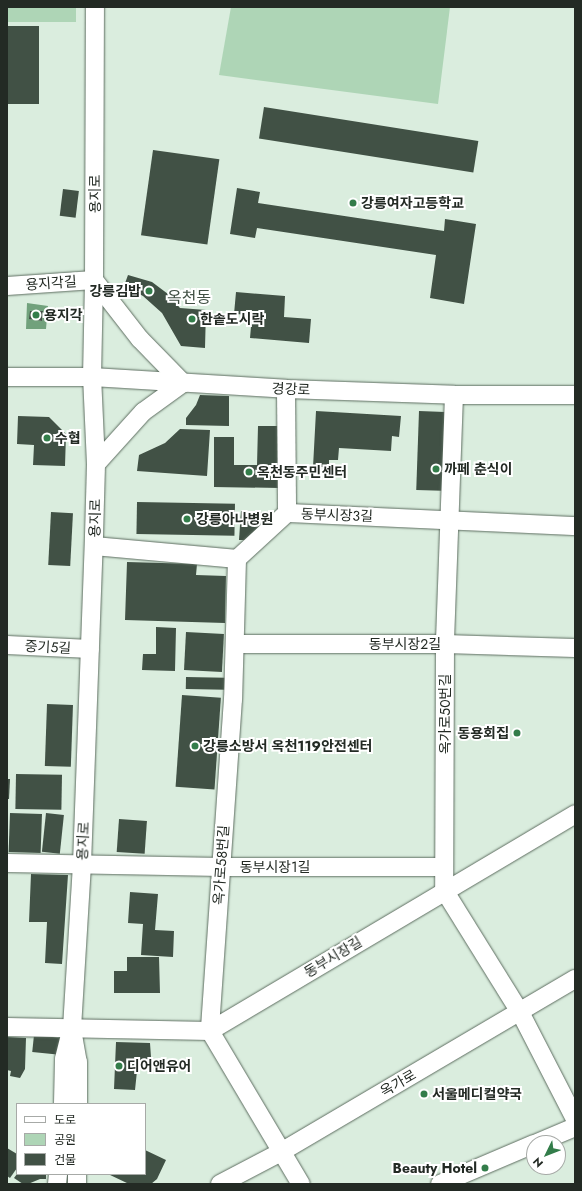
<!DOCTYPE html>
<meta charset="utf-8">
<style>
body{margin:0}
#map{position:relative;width:582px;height:1191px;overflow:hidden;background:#daedde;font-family:Jost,"Noto Sans KR",sans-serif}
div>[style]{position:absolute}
.green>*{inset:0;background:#aed5b6;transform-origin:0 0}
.water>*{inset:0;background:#71a17c}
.building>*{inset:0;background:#415145;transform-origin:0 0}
.roads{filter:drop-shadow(0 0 1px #5d6d60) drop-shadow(0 0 1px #5d6d60)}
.minor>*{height:18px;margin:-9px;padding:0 9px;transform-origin:9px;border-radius:9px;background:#fff}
.dots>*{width:11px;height:11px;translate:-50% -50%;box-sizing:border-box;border:2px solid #fff;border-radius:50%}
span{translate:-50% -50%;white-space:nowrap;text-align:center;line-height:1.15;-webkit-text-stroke:4px #fff;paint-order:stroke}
.street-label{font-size:14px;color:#232a24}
.poi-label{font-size:14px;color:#232a24;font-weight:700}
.left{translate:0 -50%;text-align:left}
.right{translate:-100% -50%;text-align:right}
.quarter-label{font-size:16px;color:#415044}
.frame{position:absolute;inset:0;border:8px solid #232a24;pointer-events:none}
.legend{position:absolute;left:16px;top:1103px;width:130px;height:72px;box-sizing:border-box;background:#fff;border:1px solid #a7aaa7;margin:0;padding:5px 7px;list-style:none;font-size:12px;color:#232a24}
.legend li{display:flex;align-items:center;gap:8px;height:20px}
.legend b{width:20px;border:1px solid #a7aaa7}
.north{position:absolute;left:526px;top:1135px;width:40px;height:40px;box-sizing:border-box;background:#fff;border:1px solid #a7aaa7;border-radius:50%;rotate:227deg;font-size:11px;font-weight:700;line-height:16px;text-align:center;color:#232a24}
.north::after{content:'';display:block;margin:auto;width:14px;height:18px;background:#337d4a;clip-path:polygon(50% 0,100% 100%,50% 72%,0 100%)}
</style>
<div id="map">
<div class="green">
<i style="left:7px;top:7px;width:69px;height:15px"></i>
<i style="clip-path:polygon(231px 7px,450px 7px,438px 104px,219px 75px)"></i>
</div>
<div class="water">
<i style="clip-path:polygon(evenodd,27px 303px,48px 306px,46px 329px,26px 329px,27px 303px,30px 311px,43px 311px,42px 321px,30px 319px,30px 311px)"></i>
</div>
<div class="building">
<i style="left:7px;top:26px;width:32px;height:78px"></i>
<i style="left:264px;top:107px;width:217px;height:32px;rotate:9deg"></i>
<i style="left:153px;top:150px;width:67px;height:86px;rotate:8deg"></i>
<i style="clip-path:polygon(237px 188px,260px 192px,258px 203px,444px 231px,445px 219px,476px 224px,464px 304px,430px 298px,436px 255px,257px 228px,255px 238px,230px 234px)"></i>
<i style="left:63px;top:189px;width:16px;height:27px;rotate:7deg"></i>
<i style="clip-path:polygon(128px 275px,152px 282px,168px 294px,180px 308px,206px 310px,205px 348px,181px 346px,162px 313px,143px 296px,124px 286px)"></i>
<i style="clip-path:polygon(236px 292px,285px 296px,284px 317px,311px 319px,309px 343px,250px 338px,252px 315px,234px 314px)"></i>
<i style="clip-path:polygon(30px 311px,43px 311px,42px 321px,29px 319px)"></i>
<i style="clip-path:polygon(200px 395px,229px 396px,229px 426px,186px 425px,186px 418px,196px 405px)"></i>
<i style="clip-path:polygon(316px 411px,401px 416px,399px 437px,392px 436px,391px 451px,339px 448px,338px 460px,329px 460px,329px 467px,313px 467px)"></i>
<i style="left:419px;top:411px;width:26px;height:79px;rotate:2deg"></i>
<i style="clip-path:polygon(18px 416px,49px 417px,66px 434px,65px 466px,33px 465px,34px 445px,17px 444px)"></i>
<i style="clip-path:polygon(258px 426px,281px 426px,280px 488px,214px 487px,214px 437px,234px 437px,234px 465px,257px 465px)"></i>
<i style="clip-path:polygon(180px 429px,210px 430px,207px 476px,137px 471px,139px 455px,165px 443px)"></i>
<i style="left:137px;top:502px;width:98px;height:32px;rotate:1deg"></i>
<i style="clip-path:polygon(241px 511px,273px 513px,274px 518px,248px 540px,239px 540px)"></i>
<i style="left:51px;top:512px;width:22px;height:53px;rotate:3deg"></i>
<i style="clip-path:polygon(127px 562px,197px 564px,196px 575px,226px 576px,225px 623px,125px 620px)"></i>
<i style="clip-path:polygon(156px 627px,176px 628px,175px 671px,142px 670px,143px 654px,156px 654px)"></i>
<i style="left:186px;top:632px;width:38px;height:38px;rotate:3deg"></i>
<i style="left:186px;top:677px;width:40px;height:12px;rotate:1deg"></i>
<i style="left:182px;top:695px;width:39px;height:92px;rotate:4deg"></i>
<i style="left:47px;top:704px;width:26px;height:62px;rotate:2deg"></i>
<i style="left:16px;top:774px;width:46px;height:35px;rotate:1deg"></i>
<i style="clip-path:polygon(7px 779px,10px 779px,9px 799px,7px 799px)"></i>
<i style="left:10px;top:813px;width:32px;height:39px;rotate:2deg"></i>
<i style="left:46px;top:813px;width:18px;height:39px;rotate:6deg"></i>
<i style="left:119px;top:819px;width:28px;height:33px;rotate:4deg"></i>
<i style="clip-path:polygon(31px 874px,68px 875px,62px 964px,45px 963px,47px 922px,29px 922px)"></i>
<i style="clip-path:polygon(130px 892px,158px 894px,155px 930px,174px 931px,173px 957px,141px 955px,143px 924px,128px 923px)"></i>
<i style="clip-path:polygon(127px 957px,159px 957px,160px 993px,114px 993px,114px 971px,127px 971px)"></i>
<i style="left:34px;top:1035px;width:30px;height:17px;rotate:6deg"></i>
<i style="clip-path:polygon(7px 1037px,26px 1038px,25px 1069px,20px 1078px,10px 1076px,11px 1071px,7px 1070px)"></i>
<i style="clip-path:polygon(116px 1042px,150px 1043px,151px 1057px,147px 1060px,137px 1071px,135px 1090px,114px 1089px)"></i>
<i style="clip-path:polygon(7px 1148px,17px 1154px,17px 1168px,10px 1178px,7px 1176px)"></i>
<i style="clip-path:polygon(145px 1150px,166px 1160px,157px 1179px,151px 1184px,129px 1184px,108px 1174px,145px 1174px)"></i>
<i style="clip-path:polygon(17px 1174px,46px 1174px,46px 1179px,40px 1179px,28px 1184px,23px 1184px,14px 1178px)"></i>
</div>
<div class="roads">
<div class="minor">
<i style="left:7px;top:286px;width:87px;rotate:-3.9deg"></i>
<i style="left:94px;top:280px;width:75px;rotate:52.1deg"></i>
<i style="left:140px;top:339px;width:62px;rotate:45.7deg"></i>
<i style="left:183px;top:383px;width:49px;rotate:144.1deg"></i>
<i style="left:143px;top:412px;width:70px;rotate:132.1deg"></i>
<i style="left:7px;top:377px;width:85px"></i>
<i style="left:92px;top:377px;width:194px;rotate:3.5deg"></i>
<i style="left:286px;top:389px;width:168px;rotate:2deg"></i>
<i style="left:454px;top:395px;width:121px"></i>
<i style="left:286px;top:389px;width:124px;rotate:89.5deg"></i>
<i style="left:454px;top:395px;width:249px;rotate:92.1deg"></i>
<i style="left:445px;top:644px;width:246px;rotate:90.2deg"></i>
<i style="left:444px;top:890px;width:144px;rotate:58.1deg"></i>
<i style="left:520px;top:1012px;width:120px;rotate:62.8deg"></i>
<i style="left:94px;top:546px;width:144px;rotate:5.2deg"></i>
<i style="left:237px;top:559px;width:68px;rotate:-42.6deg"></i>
<i style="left:287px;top:513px;width:288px;rotate:2.6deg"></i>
<i style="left:237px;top:559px;width:140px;rotate:91.6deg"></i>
<i style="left:233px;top:699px;width:333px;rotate:94deg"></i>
<i style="left:210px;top:1031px;width:178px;rotate:59.3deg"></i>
<i style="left:235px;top:644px;width:210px"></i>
<i style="left:445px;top:644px;width:130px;rotate:1.8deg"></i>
<i style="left:7px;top:645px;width:83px;rotate:2.8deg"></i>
<i style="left:7px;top:863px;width:214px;rotate:1.1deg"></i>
<i style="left:221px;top:867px;width:223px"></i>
<i style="left:7px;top:1027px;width:203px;rotate:1.1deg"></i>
<i style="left:210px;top:1031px;width:425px;rotate:-30.7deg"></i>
<i style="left:73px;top:1035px;width:27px;rotate:80deg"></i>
<i style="left:78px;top:1062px;width:42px;rotate:90deg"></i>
<i style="left:63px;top:1104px;width:45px;rotate:-88.7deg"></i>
<i style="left:64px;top:1059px;width:32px;rotate:-76deg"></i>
<i style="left:72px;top:1028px;width:164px;rotate:-86.5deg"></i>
<i style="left:82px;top:864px;width:328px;rotate:-87.9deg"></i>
<i style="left:94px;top:536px;width:72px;rotate:-88.4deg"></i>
<i style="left:96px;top:464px;width:87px;rotate:-92.6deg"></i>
<i style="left:92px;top:377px;width:97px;rotate:-88.8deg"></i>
<i style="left:94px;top:280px;width:273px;rotate:-89.8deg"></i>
<i style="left:537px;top:1143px;width:41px;rotate:-22.8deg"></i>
<i style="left:57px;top:1184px;width:10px;rotate:-84deg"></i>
<i style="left:77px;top:1184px;width:10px;rotate:-90deg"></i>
<i style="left:220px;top:1184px;width:69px;rotate:-27.7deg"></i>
<i style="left:281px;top:1152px;width:341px;rotate:-30.5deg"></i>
<i style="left:440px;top:1184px;width:102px;rotate:-23.1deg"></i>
</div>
</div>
<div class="dots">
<i style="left:353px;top:203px;background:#337d4a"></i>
<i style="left:149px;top:291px;background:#337d4a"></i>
<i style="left:36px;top:315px;background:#337d4a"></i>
<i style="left:192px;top:319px;background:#337d4a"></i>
<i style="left:47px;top:438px;background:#337d4a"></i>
<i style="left:436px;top:469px;background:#337d4a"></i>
<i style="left:249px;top:472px;background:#337d4a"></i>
<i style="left:187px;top:519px;background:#337d4a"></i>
<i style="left:517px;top:733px;background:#337d4a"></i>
<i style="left:195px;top:746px;background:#337d4a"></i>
<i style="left:119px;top:1066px;background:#337d4a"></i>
<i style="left:424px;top:1094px;background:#337d4a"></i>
<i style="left:485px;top:1168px;background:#337d4a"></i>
</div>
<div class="street-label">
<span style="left:95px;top:194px;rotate:-90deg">용지로</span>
<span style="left:51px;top:283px;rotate:-4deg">용지각길</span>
<span style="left:291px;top:389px;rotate:2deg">경강로</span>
<span style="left:337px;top:515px;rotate:2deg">동부시장3길</span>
<span style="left:95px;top:518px;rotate:-89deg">용지로</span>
<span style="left:405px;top:644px">동부시장2길</span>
<span style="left:48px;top:647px;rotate:3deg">중기5길</span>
<span style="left:445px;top:714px;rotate:-90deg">옥가로50번길</span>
<span style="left:83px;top:841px;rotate:-87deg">용지로</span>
<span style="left:221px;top:865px;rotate:-86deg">옥가로58번길</span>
<span style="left:275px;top:867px">동부시장1길</span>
<span style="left:333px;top:957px;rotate:-31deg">동부시장길</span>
<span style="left:398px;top:1083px;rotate:-30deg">옥가로</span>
</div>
<div class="poi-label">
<span class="left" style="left:361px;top:203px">강릉여자고등학교</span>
<span class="right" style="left:141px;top:291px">강릉김밥</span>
<span class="left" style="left:44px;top:315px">용지각</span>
<span class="left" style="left:200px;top:319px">한솥도시락</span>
<span class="left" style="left:55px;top:438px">수협</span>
<span class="left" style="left:444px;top:469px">까페 춘식이</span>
<span class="left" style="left:257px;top:472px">옥천동주민센터</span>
<span class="left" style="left:196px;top:519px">강릉아나병원</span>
<span class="right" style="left:509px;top:733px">동용회집</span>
<span class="left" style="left:203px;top:746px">강릉소방서 옥천119안전센터</span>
<span class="left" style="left:127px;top:1066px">디어앤유어</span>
<span class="left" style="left:432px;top:1094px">서울메디컬약국</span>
<span class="right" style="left:477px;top:1168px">Beauty Hotel</span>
</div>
<div class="quarter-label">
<span style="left:189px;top:298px">옥천동</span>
</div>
<div class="frame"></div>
<ul class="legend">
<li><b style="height:5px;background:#fff"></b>도로</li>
<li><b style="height:11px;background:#aed5b6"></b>공원</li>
<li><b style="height:11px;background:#415145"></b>건물</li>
</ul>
<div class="north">N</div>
</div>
